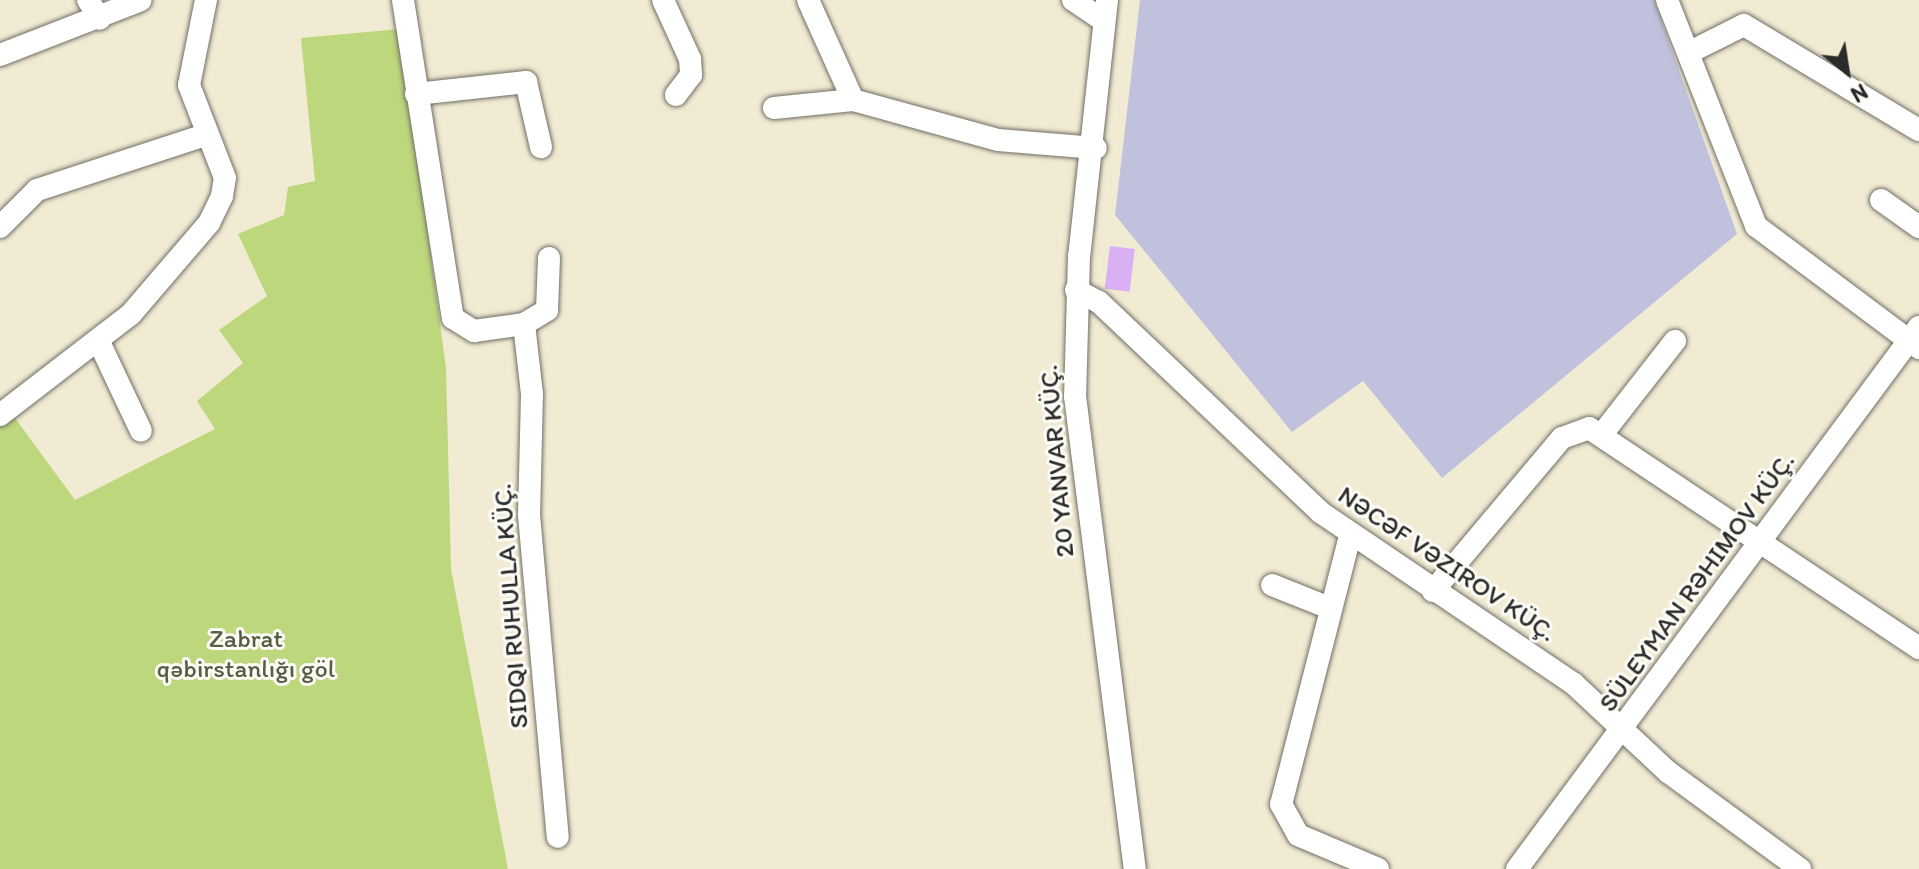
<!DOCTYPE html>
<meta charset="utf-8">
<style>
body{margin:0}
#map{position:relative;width:1919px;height:869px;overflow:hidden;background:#f1ebd3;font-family:Itim,sans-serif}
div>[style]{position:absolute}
.industrial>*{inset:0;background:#c0c2dd}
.green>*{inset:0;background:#bcd77c}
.building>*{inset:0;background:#dab0f4;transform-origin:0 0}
.roads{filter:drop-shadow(0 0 2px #706e66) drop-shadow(0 0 2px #706e66)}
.minor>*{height:22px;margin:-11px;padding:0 11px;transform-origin:11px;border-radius:11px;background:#fff}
span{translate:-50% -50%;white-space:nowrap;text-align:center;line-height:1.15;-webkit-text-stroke:6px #fdfcf7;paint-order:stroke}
.street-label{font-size:26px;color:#2b2b2b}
.park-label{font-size:26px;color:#565f43}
.north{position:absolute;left:1807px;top:32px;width:80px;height:80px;-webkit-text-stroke:6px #fdfcf7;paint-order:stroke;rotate:150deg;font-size:22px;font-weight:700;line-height:32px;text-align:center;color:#2b2b2b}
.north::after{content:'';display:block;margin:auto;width:28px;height:36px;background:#2b2b2b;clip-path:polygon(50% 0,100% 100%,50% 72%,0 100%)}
</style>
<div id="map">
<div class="industrial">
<i style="clip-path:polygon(1140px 0,1654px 0,1737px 234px,1442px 478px,1363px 381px,1292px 432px,1115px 215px)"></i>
</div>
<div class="green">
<i style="clip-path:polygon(400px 29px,446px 368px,451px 569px,508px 869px,0 869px,0 425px,15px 418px,75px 500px,215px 429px,197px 401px,243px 363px,219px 330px,267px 296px,238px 234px,284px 215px,288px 187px,315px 181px,301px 38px)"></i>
</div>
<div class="building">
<i style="left:1110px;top:246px;width:25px;height:43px;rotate:7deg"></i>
</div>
<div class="roads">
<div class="minor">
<i style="left:88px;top:0;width:22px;rotate:58deg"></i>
<i style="left:403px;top:0;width:322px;rotate:81.1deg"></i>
<i style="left:453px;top:318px;width:25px;rotate:32deg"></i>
<i style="left:474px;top:331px;width:50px;rotate:-8deg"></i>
<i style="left:524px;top:324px;width:70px;rotate:83.5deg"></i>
<i style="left:532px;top:394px;width:121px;rotate:91.4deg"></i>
<i style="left:529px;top:515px;width:323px;rotate:84.9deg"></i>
<i style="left:663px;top:0;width:65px;rotate:65.4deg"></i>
<i style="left:690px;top:59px;width:16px;rotate:86deg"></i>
<i style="left:691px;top:75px;width:25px;rotate:127deg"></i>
<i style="left:808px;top:0;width:110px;rotate:65.8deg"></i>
<i style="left:1073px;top:0;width:37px;rotate:34deg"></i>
<i style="left:1107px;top:0;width:258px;rotate:96.2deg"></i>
<i style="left:1079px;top:256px;width:140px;rotate:91.6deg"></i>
<i style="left:1075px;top:396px;width:477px;rotate:82.8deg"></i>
<i style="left:1667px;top:0;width:243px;rotate:68.5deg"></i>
<i style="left:1756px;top:226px;width:204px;rotate:36.8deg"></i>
<i style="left:1690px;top:52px;width:60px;rotate:-26.6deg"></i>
<i style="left:1744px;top:25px;width:204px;rotate:31deg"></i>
<i style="left:0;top:55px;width:151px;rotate:-21.3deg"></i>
<i style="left:416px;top:94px;width:111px;rotate:-6.2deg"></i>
<i style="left:526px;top:82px;width:67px;rotate:77deg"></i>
<i style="left:774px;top:108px;width:79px;rotate:-5.8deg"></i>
<i style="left:853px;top:100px;width:150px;rotate:15.4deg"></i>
<i style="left:998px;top:140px;width:98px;rotate:4.7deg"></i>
<i style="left:1881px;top:200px;width:47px;rotate:35.4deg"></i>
<i style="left:0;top:227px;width:52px;rotate:-45deg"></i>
<i style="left:37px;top:190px;width:177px;rotate:-18.1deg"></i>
<i style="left:1076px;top:290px;width:26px;rotate:28deg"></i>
<i style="left:1099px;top:302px;width:305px;rotate:43.5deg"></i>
<i style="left:1320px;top:512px;width:307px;rotate:34.1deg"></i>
<i style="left:1574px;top:684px;width:129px;rotate:43.1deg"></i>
<i style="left:1668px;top:772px;width:164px;rotate:36.3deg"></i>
<i style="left:524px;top:324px;width:27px;rotate:-31deg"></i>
<i style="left:547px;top:310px;width:52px;rotate:-87.8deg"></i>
<i style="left:99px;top:342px;width:98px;rotate:64.7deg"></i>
<i style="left:0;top:415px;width:165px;rotate:-37.6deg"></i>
<i style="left:131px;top:314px;width:120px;rotate:-49.4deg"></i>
<i style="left:209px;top:223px;width:30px;rotate:-64deg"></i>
<i style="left:222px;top:196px;width:18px;rotate:-81deg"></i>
<i style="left:225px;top:178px;width:100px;rotate:-111.2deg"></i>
<i style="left:189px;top:85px;width:87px;rotate:-78.7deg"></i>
<i style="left:1603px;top:433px;width:117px;rotate:-52deg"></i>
<i style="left:1350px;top:536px;width:277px;rotate:104.4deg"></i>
<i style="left:1281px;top:804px;width:35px;rotate:61deg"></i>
<i style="left:1298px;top:835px;width:87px;rotate:23deg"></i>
<i style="left:1272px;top:585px;width:59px;rotate:21.8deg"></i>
<i style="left:1433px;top:591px;width:200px;rotate:-49.9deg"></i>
<i style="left:1562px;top:438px;width:29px;rotate:-20deg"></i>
<i style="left:1589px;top:428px;width:397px;rotate:33.7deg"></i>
<i style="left:1517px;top:869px;width:675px;rotate:-53.44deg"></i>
</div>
</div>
<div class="street-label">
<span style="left:1057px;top:461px;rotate:-95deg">20 YANVAR KÜÇ.</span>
<span style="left:1447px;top:564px;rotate:34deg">NƏCƏF VƏZIROV KÜÇ.</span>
<span style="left:1697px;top:582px;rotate:-54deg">SÜLEYMAN RƏHIMOV KÜÇ.</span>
<span style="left:511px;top:606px;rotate:-94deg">SIDQI RUHULLA KÜÇ.</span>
</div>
<div class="park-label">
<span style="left:246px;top:654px">Zabrat<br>qəbirstanlığı göl</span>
</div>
<div class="north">N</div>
</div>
